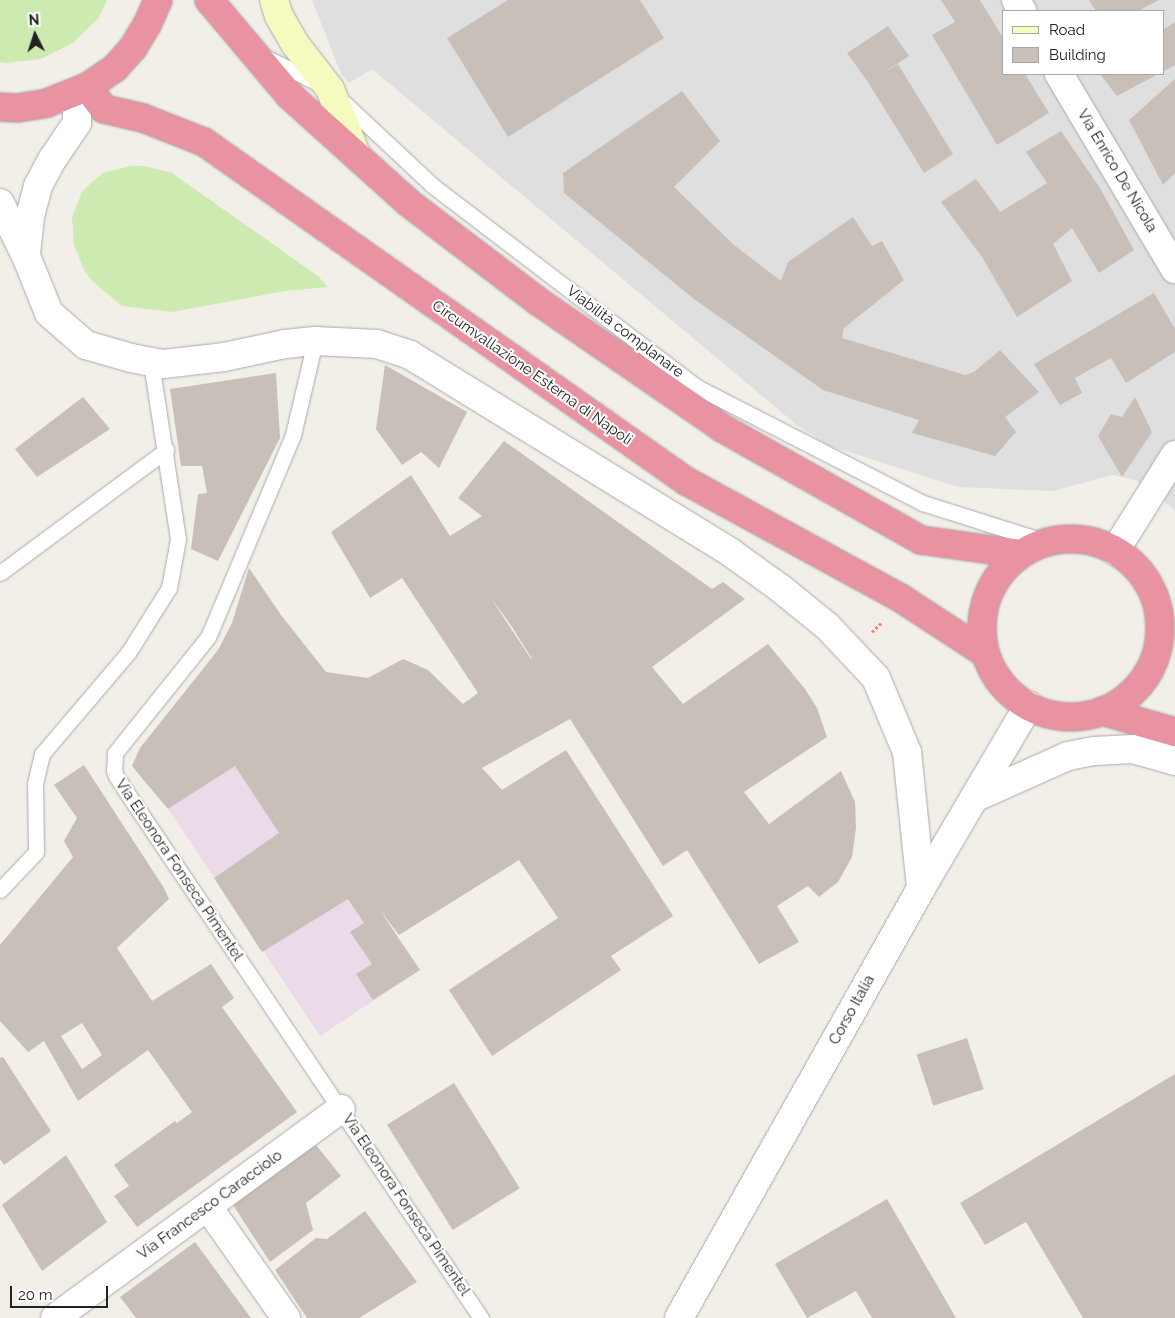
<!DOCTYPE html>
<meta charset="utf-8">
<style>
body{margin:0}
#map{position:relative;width:1175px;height:1318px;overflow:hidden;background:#f2efe9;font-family:Raleway,sans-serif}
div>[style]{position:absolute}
.residential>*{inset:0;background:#e0dfdf}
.industrial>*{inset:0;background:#ebdbe8}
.grass>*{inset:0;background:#cdebb0}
.building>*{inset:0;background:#c7bfb8;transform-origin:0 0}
.path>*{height:3px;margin-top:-1.5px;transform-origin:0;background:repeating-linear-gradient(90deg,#fa8072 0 2.5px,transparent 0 5px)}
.roads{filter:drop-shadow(0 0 1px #a9a9a9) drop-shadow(0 0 1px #a9a9a9)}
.lane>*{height:15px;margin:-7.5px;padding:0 7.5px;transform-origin:7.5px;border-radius:7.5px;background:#fff}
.street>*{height:28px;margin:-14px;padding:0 14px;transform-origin:14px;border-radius:14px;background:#fff}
.secondary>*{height:28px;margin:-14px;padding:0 14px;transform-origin:14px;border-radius:14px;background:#f7fabf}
.highway>*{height:28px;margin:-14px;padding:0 14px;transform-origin:14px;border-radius:14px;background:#e892a2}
.highway>.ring{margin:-14px;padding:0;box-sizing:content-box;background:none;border:28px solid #e892a2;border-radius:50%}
span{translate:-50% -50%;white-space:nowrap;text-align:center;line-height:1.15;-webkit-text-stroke:4px #fff;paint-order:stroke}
.street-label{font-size:15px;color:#222}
.legend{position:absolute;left:1002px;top:10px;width:162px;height:65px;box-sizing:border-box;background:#fff;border:1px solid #a7a7a7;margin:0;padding:6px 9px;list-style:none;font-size:15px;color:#222}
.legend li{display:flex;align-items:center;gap:10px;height:25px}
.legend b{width:25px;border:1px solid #a7a7a7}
.north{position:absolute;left:10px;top:10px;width:50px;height:50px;-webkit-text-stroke:4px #fff;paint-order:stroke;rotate:356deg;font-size:14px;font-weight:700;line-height:20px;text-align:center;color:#222}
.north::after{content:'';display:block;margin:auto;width:18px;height:22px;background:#222;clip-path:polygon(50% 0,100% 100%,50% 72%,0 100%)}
.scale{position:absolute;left:10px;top:1286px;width:98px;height:22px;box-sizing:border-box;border:2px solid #222;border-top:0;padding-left:6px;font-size:15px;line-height:18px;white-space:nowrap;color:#222;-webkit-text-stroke:4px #fff;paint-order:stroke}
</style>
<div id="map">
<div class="residential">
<i style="clip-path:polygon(evenodd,312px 0,1175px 0,1175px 512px,1173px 508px,1135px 480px,1112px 475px,1054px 491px,958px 487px,830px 446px,798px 426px,372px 69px,349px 83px,341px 74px,312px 0,1004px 11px,1164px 11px,1164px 74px,1004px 74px,1004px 11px)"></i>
</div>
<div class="industrial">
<i style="clip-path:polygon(218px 650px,365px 888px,420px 970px,320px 1036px,168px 809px,132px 766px)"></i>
</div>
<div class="grass">
<i style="clip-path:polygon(0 0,107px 0,99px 18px,73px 43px,41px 59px,6px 63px,0 62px)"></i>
<i style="clip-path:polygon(130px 166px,145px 166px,172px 173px,318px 276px,328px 287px,285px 291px,172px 312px,122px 306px,91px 280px,84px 270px,74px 245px,72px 217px,82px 192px,92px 182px,103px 173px)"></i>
</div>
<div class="building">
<i style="clip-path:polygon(508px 0,640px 0,664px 38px,508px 137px,447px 38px)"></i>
<i style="clip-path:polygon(941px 0,980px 0,1004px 39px,1004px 74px,1025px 74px,1049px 113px,997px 145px,932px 35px,955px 22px)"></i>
<i style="clip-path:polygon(1089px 0,1159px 0,1138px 11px,1096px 11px)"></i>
<i style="clip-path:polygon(1175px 22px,1175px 65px,1164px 71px,1164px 29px)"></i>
<i style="clip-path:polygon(888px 26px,909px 56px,881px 74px,898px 64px,953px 154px,924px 173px,868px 82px,847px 53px)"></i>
<i style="clip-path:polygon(1100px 74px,1158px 74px,1117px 96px)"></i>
<i style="clip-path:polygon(1175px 79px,1175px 173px,1163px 185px,1129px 120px)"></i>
<i style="clip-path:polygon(682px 91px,720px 141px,674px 187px,734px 245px,781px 281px,788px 262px,853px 217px,872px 246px,882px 241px,904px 280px,844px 328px,842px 338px,965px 375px,974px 372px,1000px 350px,1039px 392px,1005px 417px,1016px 432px,995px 456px,912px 433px,919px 420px,823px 390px,694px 299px,564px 193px,563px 173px)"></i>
<i style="clip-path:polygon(1061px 131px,1100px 188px,1134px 250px,1099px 273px,1072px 228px,1053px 244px,1072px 281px,1017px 317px,982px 257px,941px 202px,976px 179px,1000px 212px,1047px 183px,1026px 152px)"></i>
<i style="clip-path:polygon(1154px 293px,1175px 329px,1175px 352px,1126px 383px,1111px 358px,1075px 378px,1082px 393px,1060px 405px,1034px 364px)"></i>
<i style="clip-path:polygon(385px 365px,467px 412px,439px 468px,421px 452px,402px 465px,376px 429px)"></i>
<i style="clip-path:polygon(276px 373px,280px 438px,218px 561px,191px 549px,198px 494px,207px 493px,202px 466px,181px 466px,170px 389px)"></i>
<i style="clip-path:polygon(83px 397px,110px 429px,37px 477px,15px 449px)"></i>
<i style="clip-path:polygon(1135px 397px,1152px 432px,1122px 477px,1098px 436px,1111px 414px,1122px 417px)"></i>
<i style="clip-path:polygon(evenodd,504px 441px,712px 589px,723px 582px,745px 599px,652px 667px,683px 704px,768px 644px,805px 689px,817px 708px,827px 737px,744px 792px,769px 824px,841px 771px,855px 802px,856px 828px,852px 857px,838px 882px,819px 897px,808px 886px,777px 906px,799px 942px,759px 964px,687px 850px,663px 866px,570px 719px,482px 768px,502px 790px,566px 750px,673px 916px,611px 956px,621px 970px,492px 1056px,449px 990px,558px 918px,519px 860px,399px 935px,379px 909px,420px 970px,373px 1000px,356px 974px,372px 964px,350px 932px,364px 923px,348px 899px,262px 952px,214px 878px,279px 833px,235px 766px,168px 809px,132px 766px,140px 748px,218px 650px,232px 623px,249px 568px,281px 615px,326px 672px,368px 678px,403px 659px,428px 670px,463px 704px,478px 693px,402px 578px,370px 598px,331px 532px,411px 475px,450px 536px,482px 516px,458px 498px,504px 441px,489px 595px,510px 624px,532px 659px,531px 659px,489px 595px)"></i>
<i style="clip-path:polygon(evenodd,84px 765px,164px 888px,169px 899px,117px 948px,152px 1001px,211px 964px,234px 998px,222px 1007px,297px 1112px,137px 1227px,114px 1196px,129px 1186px,114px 1165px,175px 1121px,177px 1123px,192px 1112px,148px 1050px,78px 1101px,44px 1041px,28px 1052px,0 1021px,0 945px,73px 857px,64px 841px,77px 818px,54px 785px,84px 765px,82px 1023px,102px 1055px,82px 1069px,61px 1036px,82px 1023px)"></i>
<i style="left:967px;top:1038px;width:54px;height:53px;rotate:72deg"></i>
<i style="clip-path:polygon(3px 1057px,51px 1131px,4px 1165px,0 1159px,0 1058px)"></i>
<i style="clip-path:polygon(1175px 1074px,1175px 1318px,1083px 1318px,1026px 1222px,985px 1245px,960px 1203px)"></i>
<i style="left:454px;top:1083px;width:124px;height:79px;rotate:58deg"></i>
<i style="clip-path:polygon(316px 1145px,341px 1176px,306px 1203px,313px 1230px,270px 1262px,233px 1205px)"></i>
<i style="clip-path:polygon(66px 1155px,107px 1222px,42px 1271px,2px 1205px)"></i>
<i style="clip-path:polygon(887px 1199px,956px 1318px,872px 1318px,856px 1291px,807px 1318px,775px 1264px)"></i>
<i style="clip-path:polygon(365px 1211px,417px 1282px,359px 1318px,307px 1318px,275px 1270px,316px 1238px,327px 1239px)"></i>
<i style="clip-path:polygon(195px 1242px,251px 1318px,136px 1318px,120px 1297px)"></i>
</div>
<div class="path">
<i style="left:872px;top:632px;width:14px;rotate:-45deg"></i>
</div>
<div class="roads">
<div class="lane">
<i style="left:265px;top:57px;width:59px;rotate:26.1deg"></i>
<i style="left:339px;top:98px;width:129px;rotate:43.1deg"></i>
<i style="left:433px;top:186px;width:332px;rotate:37.3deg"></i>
<i style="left:697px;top:387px;width:254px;rotate:27.2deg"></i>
<i style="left:923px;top:503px;width:129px;rotate:17.6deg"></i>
<i style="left:315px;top:341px;width:97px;rotate:103.2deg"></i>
<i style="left:293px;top:435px;width:219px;rotate:112.8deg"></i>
<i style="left:208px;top:637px;width:149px;rotate:128.7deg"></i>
<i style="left:115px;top:753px;width:17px;rotate:93deg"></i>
<i style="left:114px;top:770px;width:6px;rotate:72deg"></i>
<i style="left:116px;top:776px;width:24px;rotate:57deg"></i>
<i style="left:129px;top:796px;width:630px;rotate:56.01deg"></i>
<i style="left:0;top:573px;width:207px;rotate:-36.5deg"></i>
<i style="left:0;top:890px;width:52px;rotate:-46.5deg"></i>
<i style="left:36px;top:852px;width:68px;rotate:-90.8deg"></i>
<i style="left:35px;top:784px;width:31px;rotate:-77deg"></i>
<i style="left:42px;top:754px;width:133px;rotate:-49.6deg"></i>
<i style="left:128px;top:653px;width:77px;rotate:-57.8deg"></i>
<i style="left:169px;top:588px;width:50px;rotate:-79.6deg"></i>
<i style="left:178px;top:539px;width:179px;rotate:-98.7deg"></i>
</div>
<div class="street">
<i style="left:1016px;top:0;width:13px;rotate:61deg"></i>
<i style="left:1059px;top:74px;width:227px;rotate:59.3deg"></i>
<i style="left:0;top:203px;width:59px;rotate:63.9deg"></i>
<i style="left:26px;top:256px;width:61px;rotate:68deg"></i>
<i style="left:49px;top:313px;width:49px;rotate:40.9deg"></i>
<i style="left:86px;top:345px;width:47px;rotate:16.1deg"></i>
<i style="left:131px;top:358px;width:33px;rotate:11deg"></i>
<i style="left:163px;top:364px;width:61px;rotate:-6.5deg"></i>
<i style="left:224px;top:357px;width:62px;rotate:-12deg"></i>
<i style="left:285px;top:344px;width:30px;rotate:-6deg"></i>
<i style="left:315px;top:341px;width:62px;rotate:2.8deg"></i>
<i style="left:377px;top:344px;width:35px;rotate:18deg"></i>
<i style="left:410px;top:355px;width:376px;rotate:31.6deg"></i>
<i style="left:730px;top:552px;width:62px;rotate:35.8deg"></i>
<i style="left:780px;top:588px;width:60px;rotate:39deg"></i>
<i style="left:827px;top:626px;width:71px;rotate:46.7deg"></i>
<i style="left:876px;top:678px;width:80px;rotate:67.3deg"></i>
<i style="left:907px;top:752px;width:137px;rotate:84.1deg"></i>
<i style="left:26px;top:254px;width:38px;rotate:-84deg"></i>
<i style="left:30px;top:216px;width:31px;rotate:-75deg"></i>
<i style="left:38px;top:186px;width:30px;rotate:-62deg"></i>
<i style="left:52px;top:160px;width:45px;rotate:-56deg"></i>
<i style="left:77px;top:123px;width:30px;rotate:-90deg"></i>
<i style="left:1115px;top:551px;width:113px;rotate:-58deg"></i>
<i style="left:974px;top:798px;width:103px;rotate:-24.1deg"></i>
<i style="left:1068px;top:756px;width:26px;rotate:-11deg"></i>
<i style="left:1094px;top:751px;width:39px;rotate:-3deg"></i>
<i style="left:1133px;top:749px;width:44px;rotate:15.9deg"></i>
<i style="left:208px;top:1207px;width:136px;rotate:54.9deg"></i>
<i style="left:55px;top:1318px;width:354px;rotate:-36.2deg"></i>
<i style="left:679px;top:1318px;width:493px;rotate:-60.6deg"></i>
<i style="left:921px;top:888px;width:212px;rotate:-59.5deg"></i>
</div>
<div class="secondary">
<i style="left:274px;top:0;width:17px;rotate:73deg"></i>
<i style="left:279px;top:16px;width:32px;rotate:60deg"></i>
<i style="left:295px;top:44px;width:57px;rotate:52.1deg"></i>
<i style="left:330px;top:89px;width:70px;rotate:68.2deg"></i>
</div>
<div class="highway">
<i style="left:209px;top:0;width:124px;rotate:49.9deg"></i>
<i style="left:289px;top:95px;width:161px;rotate:42deg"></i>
<i style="left:409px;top:203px;width:163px;rotate:37.3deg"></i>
<i style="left:539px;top:302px;width:222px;rotate:34.5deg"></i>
<i style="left:722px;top:428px;width:228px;rotate:29.4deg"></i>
<i style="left:921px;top:540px;width:100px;rotate:8deg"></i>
<i style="left:87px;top:87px;width:28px;rotate:52deg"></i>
<i style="left:104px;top:109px;width:40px;rotate:13deg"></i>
<i style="left:143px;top:118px;width:66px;rotate:21.5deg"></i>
<i style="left:204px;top:142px;width:589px;rotate:35.12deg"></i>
<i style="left:686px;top:481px;width:243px;rotate:28.6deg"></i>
<i style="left:899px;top:597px;width:103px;rotate:33.1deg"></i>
<i style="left:0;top:107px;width:17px;rotate:3deg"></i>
<i style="left:17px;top:108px;width:30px;rotate:-9deg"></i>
<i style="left:47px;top:103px;width:43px;rotate:-21.8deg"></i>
<i style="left:87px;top:87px;width:34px;rotate:-34deg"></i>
<i style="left:115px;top:68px;width:27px;rotate:-48deg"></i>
<i style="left:133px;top:48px;width:27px;rotate:-59deg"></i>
<i style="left:147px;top:25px;width:27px;rotate:-66deg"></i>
<i class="ring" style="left:982px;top:539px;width:150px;height:150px"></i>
<i style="left:1102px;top:711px;width:76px;rotate:16deg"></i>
</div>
</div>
<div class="street-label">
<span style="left:1117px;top:171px;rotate:59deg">Via Enrico De Nicola</span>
<span style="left:625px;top:332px;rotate:37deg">Viabilità complanare</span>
<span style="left:532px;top:373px;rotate:35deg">Circumvallazione Esterna di Napoli</span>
<span style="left:179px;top:870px;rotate:56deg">Via Eleonora Fonseca Pimentel</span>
<span style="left:852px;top:1010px;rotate:-61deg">Corso Italia</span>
<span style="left:210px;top:1205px;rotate:-36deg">Via Francesco Caracciolo</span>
<span style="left:406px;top:1205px;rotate:56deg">Via Eleonora Fonseca Pimentel</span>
</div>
<ul class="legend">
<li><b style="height:6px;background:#f7fabf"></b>Road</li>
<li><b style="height:14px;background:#c7bfb8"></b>Building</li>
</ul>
<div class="north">N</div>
<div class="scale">20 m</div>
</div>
